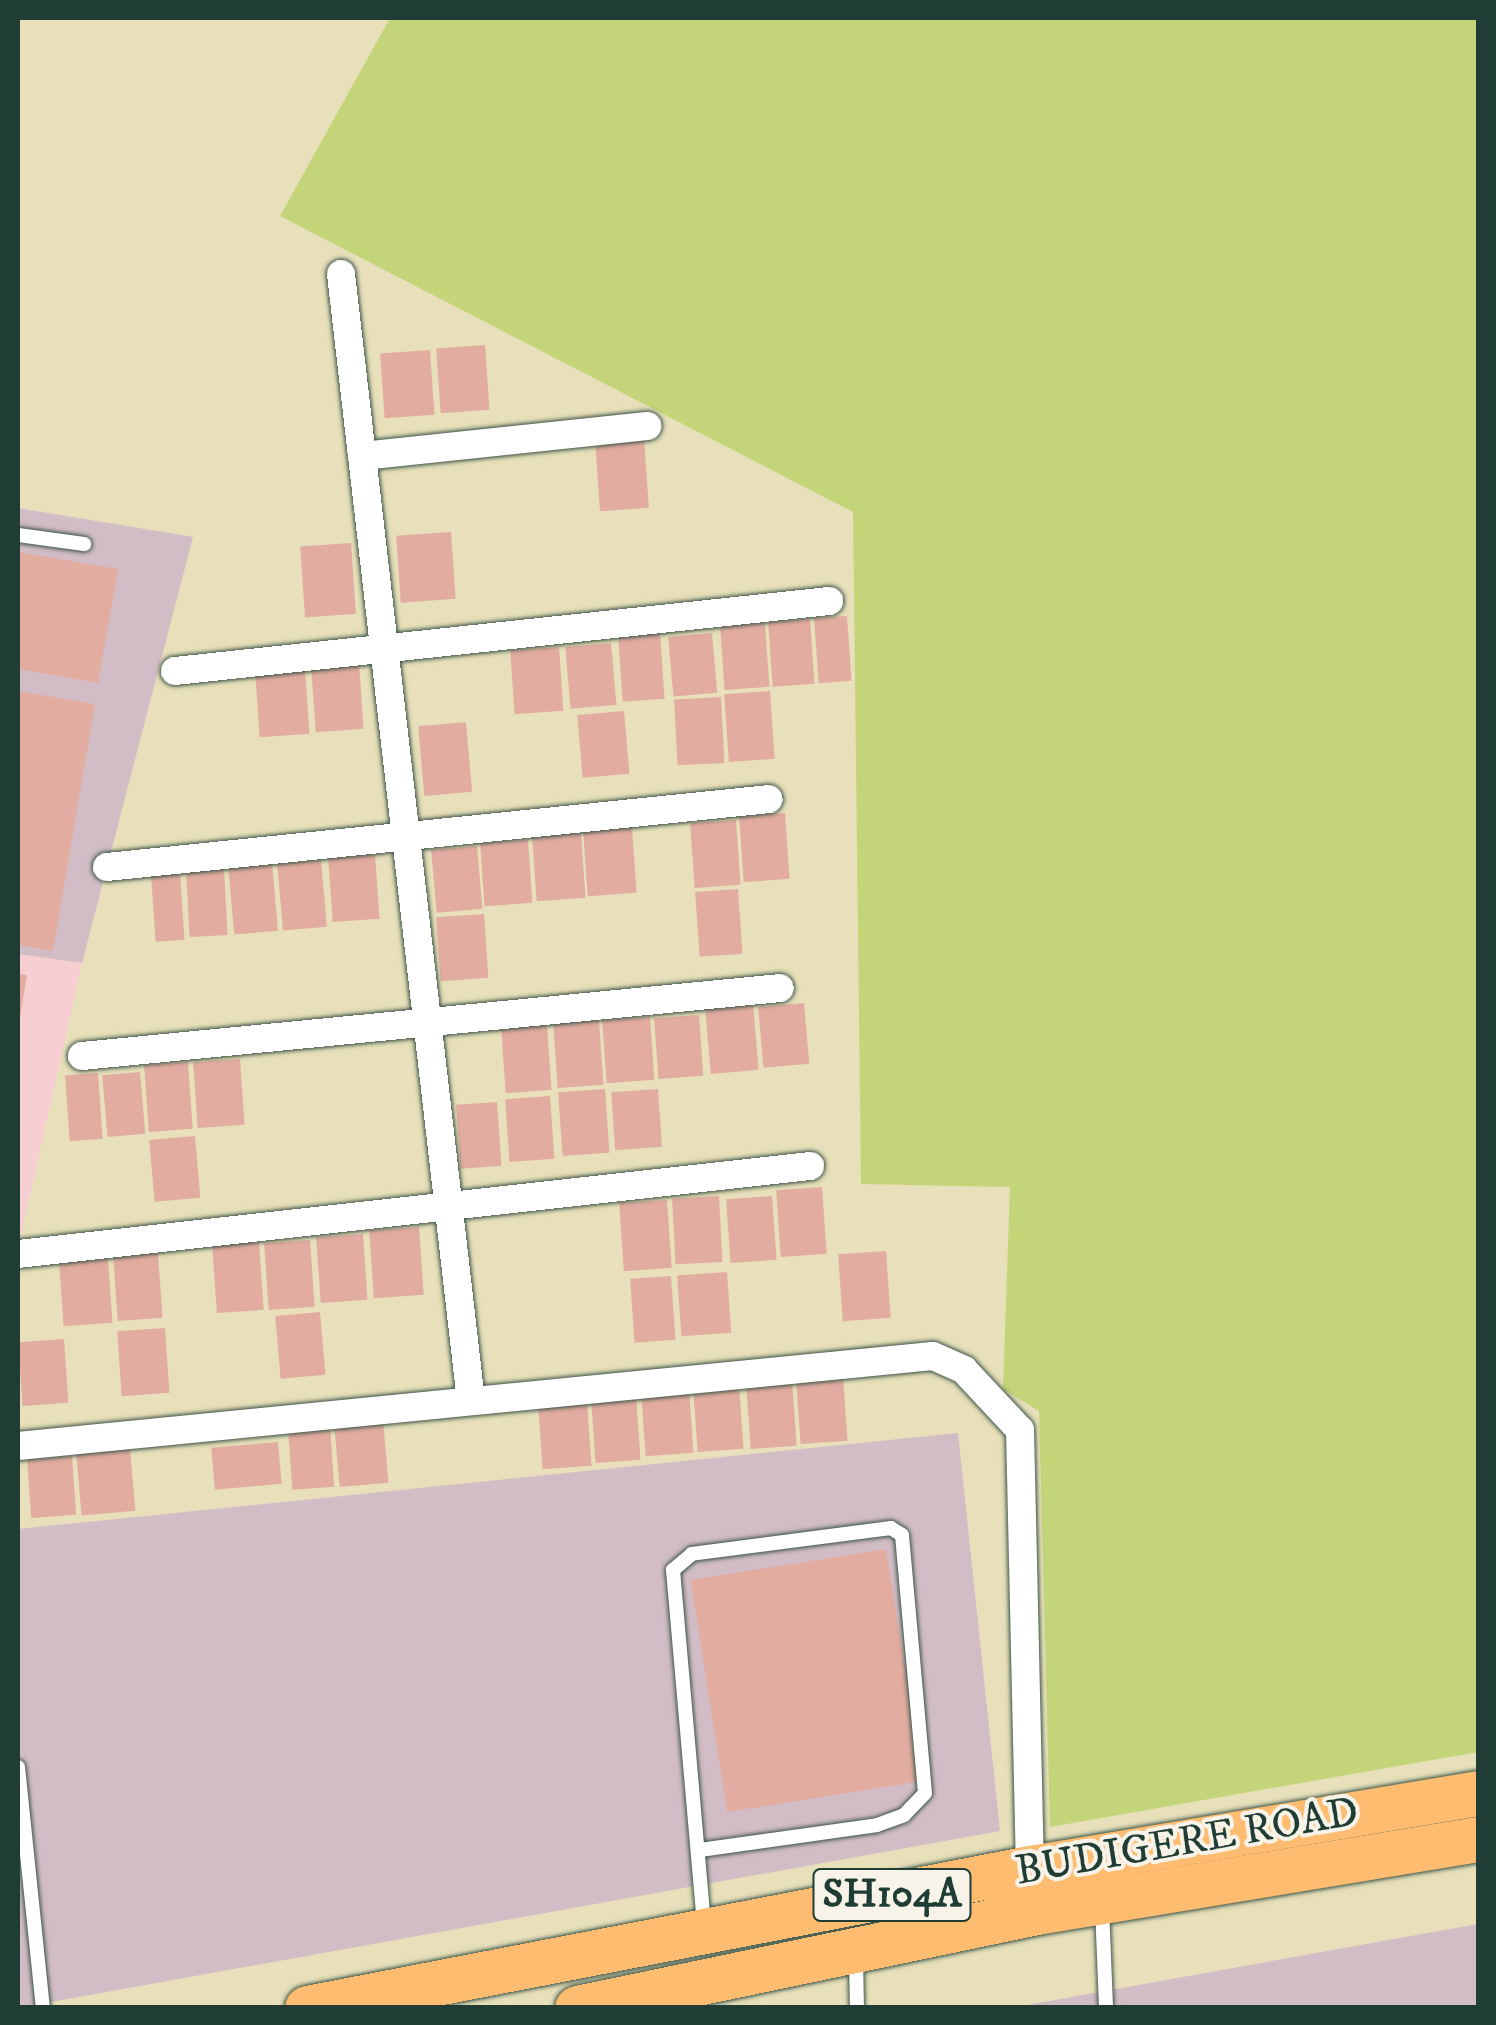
<!DOCTYPE html>
<style>
body{margin:0}
#map{position:relative;width:1496px;height:2025px;overflow:hidden;background:#e7e0ba;font-family:"IM FELL DW Pica",serif}
div>[style]{position:absolute}
.built>*{inset:0;background:#f7cfd2}
.industrial>*{inset:0;background:#d2bdc6}
.green>*{inset:0;background:#c3d578}
.building>*{inset:0;background:#e3aca1;transform-origin:0 0}
.roads{filter:drop-shadow(0 0 2px #3d5548) drop-shadow(0 0 2px #3d5548)}
.service>*{height:14px;margin:-7px;padding:0 7px;transform-origin:7px;border-radius:7px;background:#fff}
.minor>*{height:28px;margin:-14px;padding:0 14px;transform-origin:14px;border-radius:14px;background:#fff}
.primary>*{height:45px;margin:-22.5px;padding:0 22.5px;transform-origin:22.5px;border-radius:22.5px;background:#febc70}
span{translate:-50% -50%;white-space:nowrap;text-align:center;line-height:1.15;-webkit-text-stroke:8px #f7f3e8;paint-order:stroke}
.shield-label span{padding:2px 8px;background:#f7f3e8;border:2px solid;border-radius:8px;-webkit-text-stroke-width:0}
.shield-label{font-size:40px;color:#1f3d34;font-weight:700}
.street-label{font-size:42px;color:#1f3d34}
.frame{position:absolute;inset:0;border:20px solid #1f3d34;pointer-events:none}
</style>
<div id="map">
<div class="built">
<i style="clip-path:polygon(18px 954px,82px 963px,18px 1249px)"></i>
</div>
<div class="industrial">
<i style="clip-path:polygon(18px 508px,193px 537px,82px 963px,18px 954px)"></i>
<i style="clip-path:polygon(958px 1433px,1000px 1831px,18px 2008px,18px 1529px)"></i>
<i style="clip-path:polygon(1478px 1924px,1478px 2007px,1016px 2007px)"></i>
</div>
<div class="green">
<i style="clip-path:polygon(390px 18px,1478px 18px,1478px 1752px,1050px 1827px,1039px 1411px,1003px 1389px,1010px 1187px,861px 1184px,853px 512px,280px 216px)"></i>
</div>
<div class="building">
<i style="left:485px;top:345px;width:65px;height:49px;rotate:86deg"></i>
<i style="left:430px;top:350px;width:65px;height:50px;rotate:86deg"></i>
<i style="left:644px;top:438px;width:70px;height:49px;rotate:86deg"></i>
<i style="left:451px;top:532px;width:67px;height:55px;rotate:86deg"></i>
<i style="left:351px;top:543px;width:71px;height:51px;rotate:86deg"></i>
<i style="clip-path:polygon(18px 552px,118px 569px,98px 683px,18px 669px)"></i>
<i style="left:847px;top:616px;width:65px;height:33px;rotate:86deg"></i>
<i style="left:810px;top:619px;width:65px;height:42px;rotate:86deg"></i>
<i style="left:765px;top:623px;width:64px;height:45px;rotate:86deg"></i>
<i style="left:660px;top:633px;width:66px;height:42px;rotate:86deg"></i>
<i style="left:712px;top:633px;width:60px;height:44px;rotate:85deg"></i>
<i style="left:611px;top:643px;width:62px;height:46px;rotate:85deg"></i>
<i style="left:559px;top:647px;width:64px;height:49px;rotate:86deg"></i>
<i style="left:359px;top:663px;width:66px;height:48px;rotate:86deg"></i>
<i style="left:305px;top:669px;width:65px;height:50px;rotate:86deg"></i>
<i style="clip-path:polygon(18px 691px,95px 704px,53px 951px,18px 945px)"></i>
<i style="left:770px;top:691px;width:68px;height:46px;rotate:86deg"></i>
<i style="left:721px;top:697px;width:66px;height:47px;rotate:87deg"></i>
<i style="left:624px;top:711px;width:63px;height:47px;rotate:85deg"></i>
<i style="left:466px;top:722px;width:70px;height:48px;rotate:85deg"></i>
<i style="left:785px;top:813px;width:66px;height:46px;rotate:86deg"></i>
<i style="left:736px;top:820px;width:65px;height:46px;rotate:86deg"></i>
<i style="left:632px;top:827px;width:66px;height:49px;rotate:86deg"></i>
<i style="left:581px;top:833px;width:65px;height:49px;rotate:86deg"></i>
<i style="left:528px;top:840px;width:63px;height:48px;rotate:86deg"></i>
<i style="left:477px;top:846px;width:63px;height:46px;rotate:85deg"></i>
<i style="left:375px;top:854px;width:65px;height:47px;rotate:86deg"></i>
<i style="left:321px;top:860px;width:67px;height:44px;rotate:85deg"></i>
<i style="left:272px;top:862px;width:69px;height:44px;rotate:85deg"></i>
<i style="left:224px;top:868px;width:67px;height:38px;rotate:87deg"></i>
<i style="left:180px;top:874px;width:66px;height:29px;rotate:86deg"></i>
<i style="left:738px;top:889px;width:65px;height:43px;rotate:86deg"></i>
<i style="left:484px;top:914px;width:64px;height:48px;rotate:86deg"></i>
<i style="clip-path:polygon(18px 974px,27px 975px,20px 1017px,18px 1017px)"></i>
<i style="left:804px;top:1003px;width:61px;height:46px;rotate:85deg"></i>
<i style="left:753px;top:1005px;width:65px;height:48px;rotate:85deg"></i>
<i style="left:699px;top:1015px;width:61px;height:45px;rotate:86deg"></i>
<i style="left:650px;top:1017px;width:63px;height:48px;rotate:86deg"></i>
<i style="left:599px;top:1020px;width:65px;height:46px;rotate:86deg"></i>
<i style="left:547px;top:1025px;width:65px;height:46px;rotate:86deg"></i>
<i style="left:240px;top:1059px;width:66px;height:47px;rotate:86deg"></i>
<i style="left:188px;top:1062px;width:67px;height:44px;rotate:86deg"></i>
<i style="left:140px;top:1072px;width:62px;height:38px;rotate:85deg"></i>
<i style="left:98px;top:1073px;width:66px;height:33px;rotate:86deg"></i>
<i style="left:605px;top:1089px;width:64px;height:47px;rotate:86deg"></i>
<i style="left:658px;top:1089px;width:58px;height:47px;rotate:86deg"></i>
<i style="left:550px;top:1096px;width:63px;height:45px;rotate:86deg"></i>
<i style="left:497px;top:1102px;width:64px;height:41px;rotate:86deg"></i>
<i style="left:195px;top:1136px;width:62px;height:46px;rotate:85deg"></i>
<i style="left:822px;top:1187px;width:67px;height:46px;rotate:86deg"></i>
<i style="left:719px;top:1196px;width:66px;height:47px;rotate:87deg"></i>
<i style="left:772px;top:1196px;width:64px;height:46px;rotate:86deg"></i>
<i style="left:667px;top:1200px;width:68px;height:48px;rotate:86deg"></i>
<i style="left:419px;top:1227px;width:68px;height:50px;rotate:86deg"></i>
<i style="left:363px;top:1234px;width:66px;height:47px;rotate:86deg"></i>
<i style="left:310px;top:1240px;width:67px;height:46px;rotate:86deg"></i>
<i style="left:259px;top:1242px;width:68px;height:47px;rotate:86deg"></i>
<i style="left:886px;top:1251px;width:67px;height:48px;rotate:86deg"></i>
<i style="left:158px;top:1253px;width:65px;height:45px;rotate:86deg"></i>
<i style="left:108px;top:1259px;width:64px;height:49px;rotate:86deg"></i>
<i style="left:727px;top:1272px;width:61px;height:50px;rotate:86deg"></i>
<i style="left:671px;top:1276px;width:64px;height:41px;rotate:86deg"></i>
<i style="left:320px;top:1312px;width:63px;height:45px;rotate:85deg"></i>
<i style="left:165px;top:1328px;width:65px;height:48px;rotate:86deg"></i>
<i style="left:64px;top:1339px;width:64px;height:46px;rotate:86deg"></i>
<i style="left:843px;top:1376px;width:65px;height:47px;rotate:86deg"></i>
<i style="left:792px;top:1380px;width:66px;height:46px;rotate:86deg"></i>
<i style="left:739px;top:1384px;width:65px;height:46px;rotate:86deg"></i>
<i style="left:689px;top:1389px;width:64px;height:48px;rotate:86deg"></i>
<i style="left:636px;top:1396px;width:64px;height:45px;rotate:86deg"></i>
<i style="left:587px;top:1401px;width:65px;height:49px;rotate:86deg"></i>
<i style="left:383px;top:1420px;width:63px;height:49px;rotate:85deg"></i>
<i style="left:330px;top:1426px;width:61px;height:42px;rotate:86deg"></i>
<i style="left:278px;top:1442px;width:42px;height:67px;rotate:85deg"></i>
<i style="left:130px;top:1449px;width:62px;height:54px;rotate:85deg"></i>
<i style="left:72px;top:1456px;width:59px;height:45px;rotate:86deg"></i>
<i style="left:886px;top:1549px;width:235px;height:198px;rotate:81deg"></i>
</div>
<div class="roads">
<div class="service">
<i style="left:18px;top:535px;width:67px;rotate:7.8deg"></i>
<i style="left:18px;top:1767px;width:242px;rotate:84.1deg"></i>
<i style="left:700px;top:1850px;width:179px;rotate:-8deg"></i>
<i style="left:877px;top:1825px;width:29px;rotate:-20deg"></i>
<i style="left:904px;top:1815px;width:30px;rotate:-46deg"></i>
<i style="left:925px;top:1793px;width:259px;rotate:-95.1deg"></i>
<i style="left:902px;top:1535px;width:13px;rotate:-148deg"></i>
<i style="left:891px;top:1528px;width:201px;rotate:172.6deg"></i>
<i style="left:692px;top:1554px;width:25px;rotate:140deg"></i>
<i style="left:673px;top:1570px;width:357px;rotate:85deg"></i>
<i style="left:1102px;top:1907px;width:101px;rotate:87.7deg"></i>
<i style="left:856px;top:1958px;width:50px;rotate:88.9deg"></i>
</div>
<div class="minor">
<i style="left:341px;top:274px;width:1134px;rotate:83.42deg"></i>
<i style="left:362px;top:456px;width:287px;rotate:-6deg"></i>
<i style="left:175px;top:671px;width:658px;rotate:-6.11deg"></i>
<i style="left:107px;top:867px;width:665px;rotate:-5.86deg"></i>
<i style="left:82px;top:1056px;width:701px;rotate:-5.56deg"></i>
<i style="left:18px;top:1254px;width:797px;rotate:-6.34deg"></i>
<i style="left:18px;top:1446px;width:919px;rotate:-5.62deg"></i>
<i style="left:933px;top:1356px;width:34px;rotate:24deg"></i>
<i style="left:964px;top:1370px;width:82px;rotate:47deg"></i>
<i style="left:1020px;top:1430px;width:438px;rotate:88.7deg"></i>
</div>
<div class="primary">
<i style="left:307px;top:2008px;width:736px;rotate:-10.96deg"></i>
<i style="left:1030px;top:1868px;width:454px;rotate:-9.5deg"></i>
<i style="left:577px;top:2008px;width:476px;rotate:-11.8deg"></i>
<i style="left:1043px;top:1911px;width:441px;rotate:-9.4deg"></i>
</div>
</div>
<div class="shield-label">
<span style="left:892px;top:1895px">SH104A</span>
</div>
<div class="street-label">
<span style="left:1187px;top:1842px;rotate:-10deg">BUDIGERE ROAD</span>
</div>
<div class="frame"></div>
</div>
